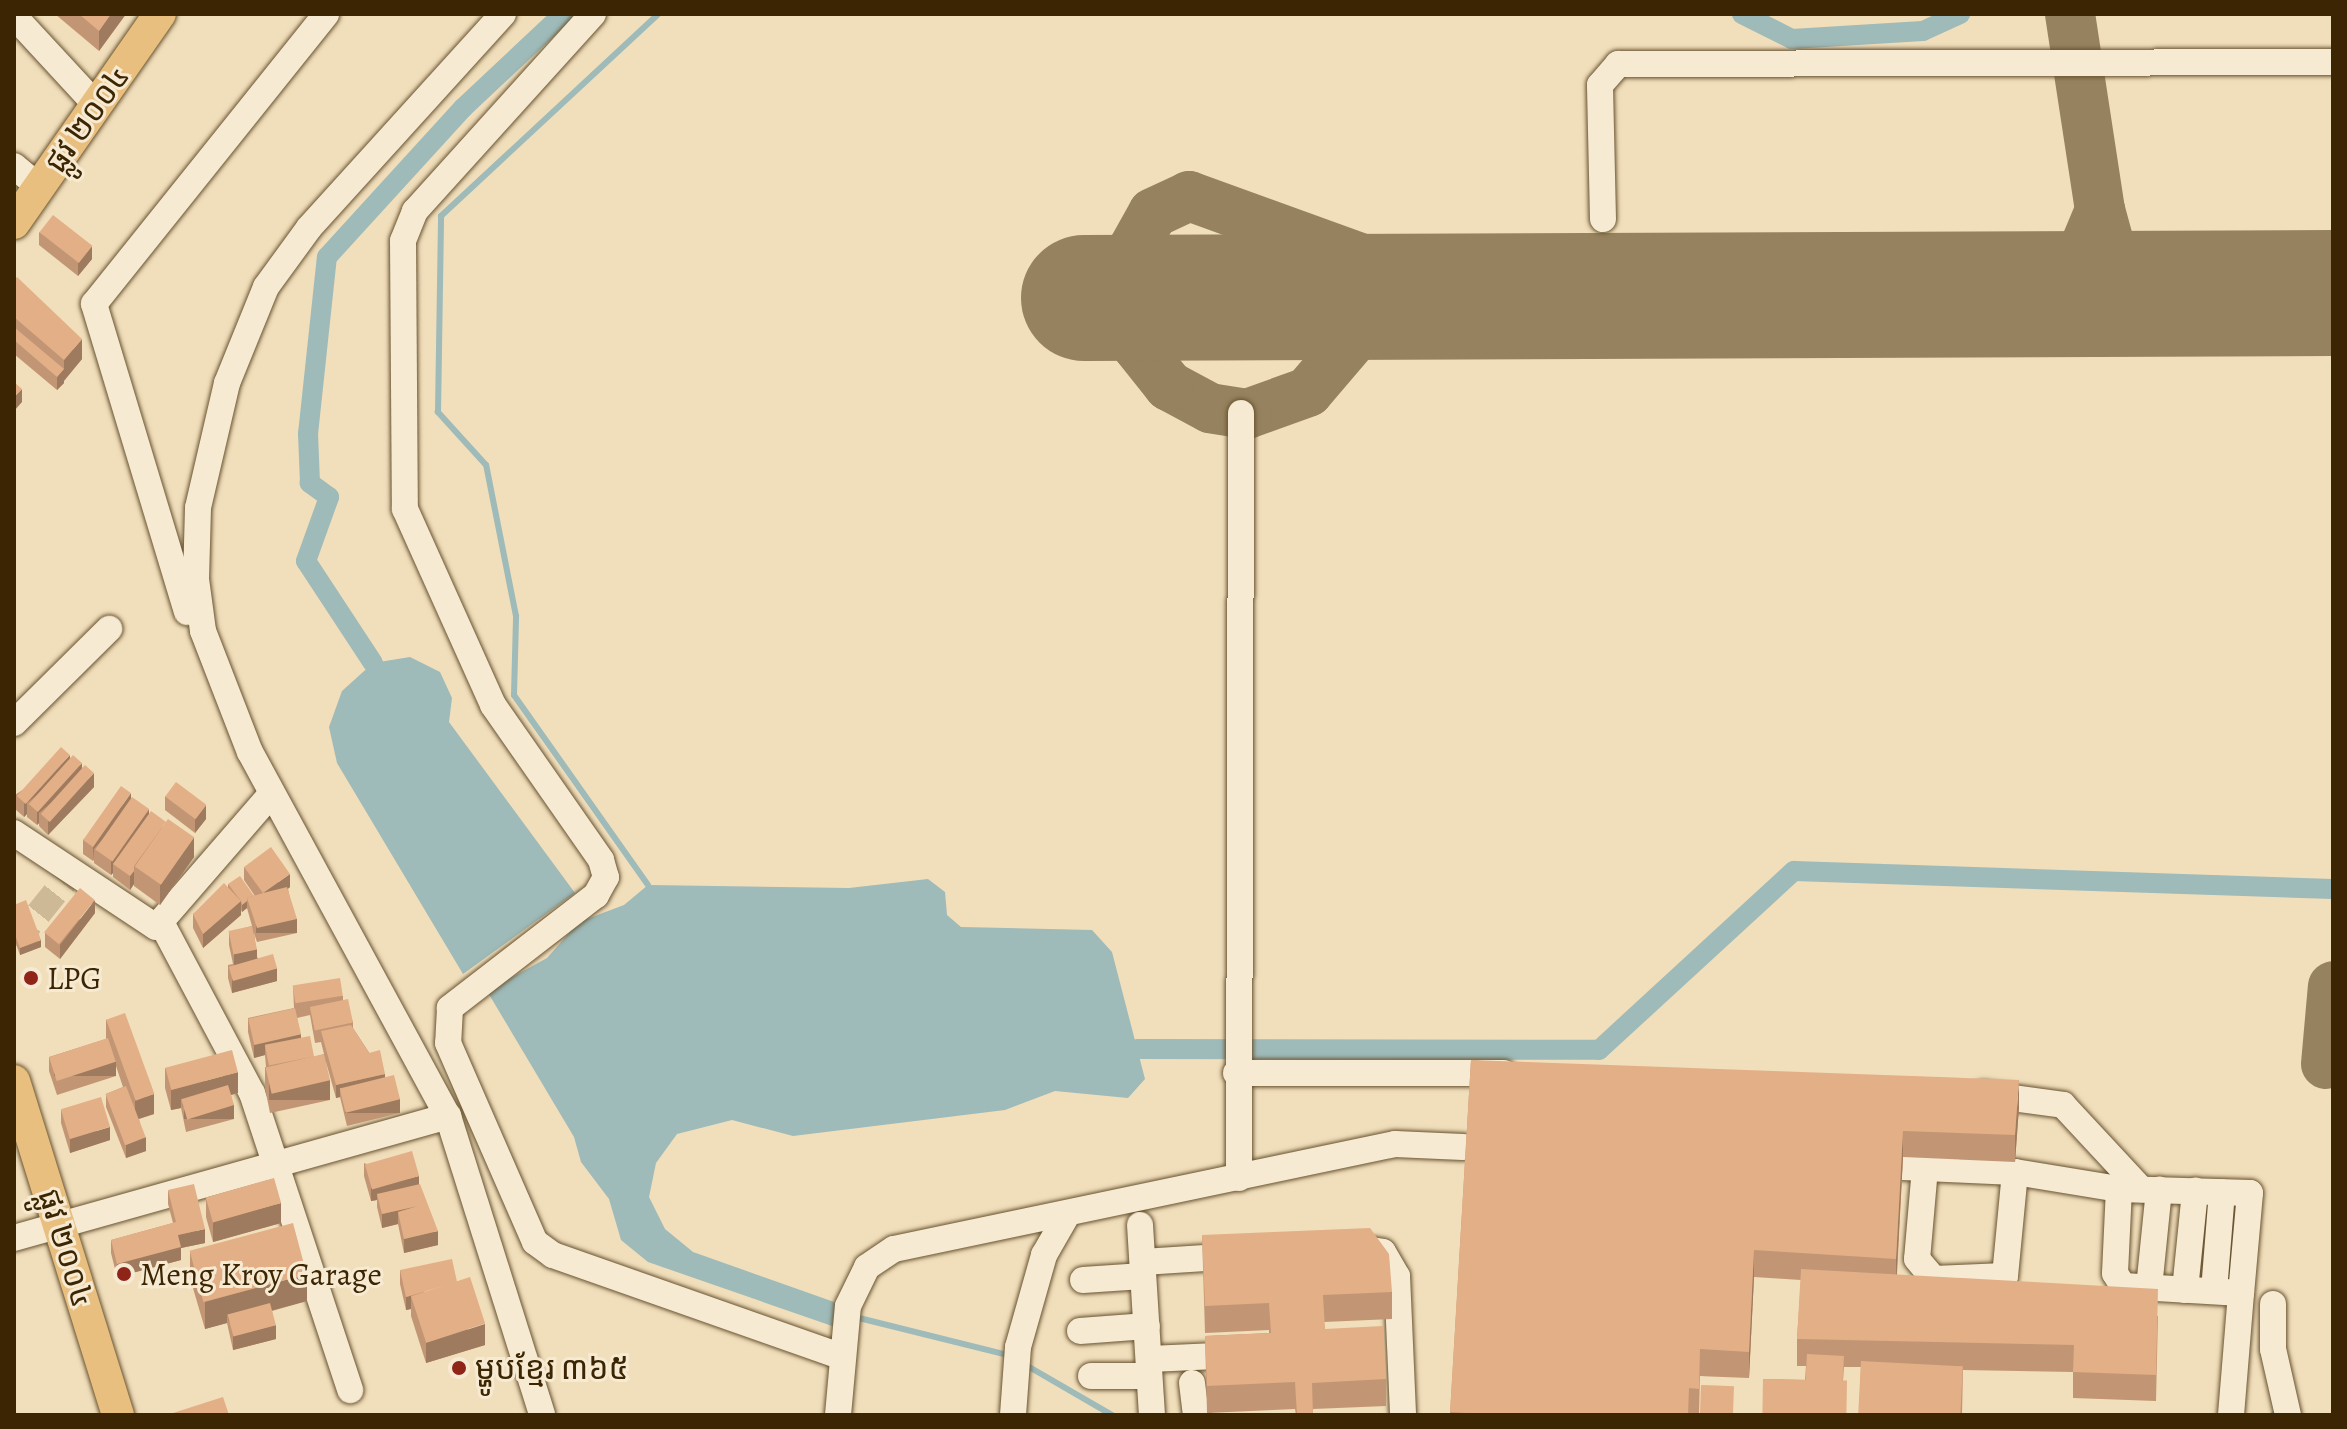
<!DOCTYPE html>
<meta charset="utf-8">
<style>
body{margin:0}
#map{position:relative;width:2347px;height:1429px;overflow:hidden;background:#f1debb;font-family:Alegreya,"Noto Sans Khmer",serif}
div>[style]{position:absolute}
.water>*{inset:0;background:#9ebab9}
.stream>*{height:6px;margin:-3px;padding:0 3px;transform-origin:3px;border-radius:3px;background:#9ebab9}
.canal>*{height:20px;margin:-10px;padding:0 10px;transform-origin:10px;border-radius:10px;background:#9ebab9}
.taxiway>*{height:50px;margin:-25px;padding:0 25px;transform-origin:25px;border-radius:25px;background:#96825e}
.runway>*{height:126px;margin:-63px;padding:0 63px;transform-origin:63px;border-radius:63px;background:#96825e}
.minor-tunnel>*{height:26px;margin-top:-13px;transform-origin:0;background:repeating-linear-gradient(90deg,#cdb996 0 26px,transparent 0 39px)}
.roads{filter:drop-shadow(0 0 2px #685330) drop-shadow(0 0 2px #685330)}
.minor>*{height:26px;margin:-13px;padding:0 13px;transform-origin:13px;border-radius:13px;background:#f6ead3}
.major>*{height:32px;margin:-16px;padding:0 16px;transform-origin:16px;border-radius:16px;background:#e8bf7e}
.wall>*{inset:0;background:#c29674}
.shaded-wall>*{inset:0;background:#9e7a5e;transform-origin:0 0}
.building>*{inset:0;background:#e2af87;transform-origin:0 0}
.dots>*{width:22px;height:22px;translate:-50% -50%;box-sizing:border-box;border:4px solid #f6ead3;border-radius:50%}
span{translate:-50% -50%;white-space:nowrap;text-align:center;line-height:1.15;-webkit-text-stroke:6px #f6ead3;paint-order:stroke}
.street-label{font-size:32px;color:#3b2502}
.poi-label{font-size:32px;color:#3b2502}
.left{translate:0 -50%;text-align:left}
.frame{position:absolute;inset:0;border:16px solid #3b2502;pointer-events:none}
</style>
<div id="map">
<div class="water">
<i style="clip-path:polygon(410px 657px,440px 672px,452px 698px,449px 722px,575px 893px,463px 974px,337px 763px,329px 727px,342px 691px,373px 663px)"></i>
<i style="clip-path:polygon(928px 879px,945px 892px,947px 915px,961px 927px,1092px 930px,1112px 952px,1145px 1079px,1128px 1098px,1055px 1091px,1005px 1110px,793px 1136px,732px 1120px,677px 1134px,656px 1163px,649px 1197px,665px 1229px,693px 1252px,837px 1303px,835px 1327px,648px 1262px,621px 1240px,609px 1199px,581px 1162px,574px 1137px,487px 991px,547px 958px,579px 922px,624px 905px,648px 885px,849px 888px)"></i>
</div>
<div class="stream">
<i style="left:648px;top:885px;width:232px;rotate:-125.2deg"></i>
<i style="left:514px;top:695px;width:79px;rotate:-88.5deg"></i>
<i style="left:516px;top:616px;width:154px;rotate:-101.2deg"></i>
<i style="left:486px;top:465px;width:72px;rotate:-132.2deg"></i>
<i style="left:438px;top:412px;width:196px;rotate:-89.1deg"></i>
<i style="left:441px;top:216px;width:296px;rotate:-42.9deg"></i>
<i style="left:855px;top:1317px;width:161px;rotate:14deg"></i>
<i style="left:1024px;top:1364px;width:102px;rotate:30.1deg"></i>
<i style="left:2274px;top:1414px;width:1px;rotate:90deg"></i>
</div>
<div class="canal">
<i style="left:1742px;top:14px;width:56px;rotate:26.6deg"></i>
<i style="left:1792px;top:39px;width:131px;rotate:-3.5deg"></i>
<i style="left:1923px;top:31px;width:41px;rotate:-24.7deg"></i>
<i style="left:373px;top:663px;width:122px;rotate:-123.3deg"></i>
<i style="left:306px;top:561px;width:68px;rotate:-70.2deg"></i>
<i style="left:329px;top:497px;width:24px;rotate:-144deg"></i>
<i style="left:310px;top:483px;width:49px;rotate:-92.3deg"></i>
<i style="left:308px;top:434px;width:178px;rotate:-83.9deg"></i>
<i style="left:327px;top:257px;width:202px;rotate:-47.6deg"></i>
<i style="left:463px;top:108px;width:137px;rotate:-43.2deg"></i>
<i style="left:1137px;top:1049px;width:462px;rotate:0.1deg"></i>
<i style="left:1599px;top:1050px;width:265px;rotate:-42.6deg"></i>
<i style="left:1794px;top:871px;width:539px;rotate:1.91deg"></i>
</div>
<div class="taxiway">
<i style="left:2100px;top:210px;width:41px;rotate:74.6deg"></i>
<i style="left:2111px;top:250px;width:29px;rotate:54deg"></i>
<i style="left:2128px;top:273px;width:56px;rotate:22deg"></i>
<i style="left:2024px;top:294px;width:19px;rotate:-6deg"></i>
<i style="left:2043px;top:292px;width:39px;rotate:-35deg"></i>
<i style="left:2075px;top:270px;width:65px;rotate:-67.4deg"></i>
<i style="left:2100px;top:210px;width:198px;rotate:-98.7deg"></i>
<i style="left:1445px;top:296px;width:84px;rotate:160.5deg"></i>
<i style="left:1366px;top:324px;width:89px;rotate:130.5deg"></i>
<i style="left:1308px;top:392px;width:65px;rotate:160.2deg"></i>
<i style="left:1247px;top:414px;width:37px;rotate:-171deg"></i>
<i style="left:1210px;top:408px;width:47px;rotate:-151.8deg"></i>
<i style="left:1169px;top:386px;width:51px;rotate:-128.7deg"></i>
<i style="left:1137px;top:346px;width:49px;rotate:-104deg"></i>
<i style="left:1125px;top:298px;width:50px;rotate:-80.7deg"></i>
<i style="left:1133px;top:249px;width:41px;rotate:-60.9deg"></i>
<i style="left:1153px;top:213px;width:40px;rotate:-25deg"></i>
<i style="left:1189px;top:196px;width:294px;rotate:19.9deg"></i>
<i style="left:2326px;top:1064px;width:78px;rotate:-84.9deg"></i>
</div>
<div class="runway">
<i style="left:1084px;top:298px;width:1249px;rotate:-0.23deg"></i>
</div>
<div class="minor-tunnel">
<i style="left:14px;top:944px;width:91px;rotate:-51.2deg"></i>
</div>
<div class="roads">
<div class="minor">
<i style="left:503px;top:14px;width:289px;rotate:132.2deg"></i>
<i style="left:309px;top:228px;width:73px;rotate:126.1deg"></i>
<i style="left:266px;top:287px;width:104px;rotate:112.1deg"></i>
<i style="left:227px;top:383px;width:128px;rotate:103.1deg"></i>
<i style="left:198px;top:508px;width:71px;rotate:91.6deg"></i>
<i style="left:196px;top:579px;width:52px;rotate:82.3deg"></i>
<i style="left:203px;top:631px;width:130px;rotate:68.8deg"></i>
<i style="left:250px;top:752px;width:414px;rotate:61.5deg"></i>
<i style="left:448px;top:1116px;width:313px;rotate:72.5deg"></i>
<i style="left:593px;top:14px;width:266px;rotate:132.1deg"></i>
<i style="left:415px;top:211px;width:32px;rotate:112deg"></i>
<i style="left:403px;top:241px;width:268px;rotate:89.6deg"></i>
<i style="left:405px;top:509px;width:215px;rotate:65.8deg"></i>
<i style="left:493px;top:705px;width:189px;rotate:55.1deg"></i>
<i style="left:601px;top:860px;width:18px;rotate:74deg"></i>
<i style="left:606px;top:877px;width:21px;rotate:119deg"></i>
<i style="left:596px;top:895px;width:185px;rotate:142.3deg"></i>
<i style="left:450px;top:1008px;width:35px;rotate:93deg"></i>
<i style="left:448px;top:1043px;width:217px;rotate:66.4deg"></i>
<i style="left:535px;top:1242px;width:22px;rotate:36deg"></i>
<i style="left:553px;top:1255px;width:307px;rotate:19.4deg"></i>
<i style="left:14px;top:16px;width:121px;rotate:47.3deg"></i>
<i style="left:14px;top:166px;width:33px;rotate:40deg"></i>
<i style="left:1603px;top:219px;width:134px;rotate:-91.3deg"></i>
<i style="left:1600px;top:85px;width:28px;rotate:-49deg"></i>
<i style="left:1618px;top:64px;width:715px;rotate:-0.16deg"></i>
<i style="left:187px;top:612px;width:322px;rotate:-106.8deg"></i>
<i style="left:94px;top:304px;width:371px;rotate:-51.3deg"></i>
<i style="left:14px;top:723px;width:134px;rotate:-44.7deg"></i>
<i style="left:14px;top:833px;width:170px;rotate:33.5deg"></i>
<i style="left:156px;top:927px;width:177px;rotate:-49.1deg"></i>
<i style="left:162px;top:924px;width:191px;rotate:62deg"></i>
<i style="left:252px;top:1093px;width:313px;rotate:71.7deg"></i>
<i style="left:1236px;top:1073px;width:268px"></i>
<i style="left:1983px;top:1094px;width:81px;rotate:7.8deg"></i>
<i style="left:2063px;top:1105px;width:115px;rotate:47.1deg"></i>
<i style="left:1903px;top:1167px;width:112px;rotate:2.6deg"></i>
<i style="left:2015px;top:1172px;width:105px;rotate:9.3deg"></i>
<i style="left:2119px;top:1189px;width:131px;rotate:1.7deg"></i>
<i style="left:2250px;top:1193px;width:100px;rotate:95.1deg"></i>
<i style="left:2241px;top:1293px;width:118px;rotate:-176.6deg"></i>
<i style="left:2123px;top:1286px;width:15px;rotate:-122deg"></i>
<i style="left:2115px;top:1273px;width:84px;rotate:-87.3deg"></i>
<i style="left:1925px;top:1168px;width:91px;rotate:95deg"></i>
<i style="left:1917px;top:1259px;width:26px;rotate:50deg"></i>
<i style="left:1934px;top:1279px;width:71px;rotate:-2.4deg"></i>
<i style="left:2005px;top:1276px;width:104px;rotate:-84.5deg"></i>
<i style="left:1239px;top:1178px;width:765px;rotate:-89.85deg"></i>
<i style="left:1140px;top:1225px;width:190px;rotate:86.4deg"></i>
<i style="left:14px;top:1238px;width:451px;rotate:-15.7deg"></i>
<i style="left:1359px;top:1248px;width:24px;rotate:9deg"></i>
<i style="left:1383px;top:1252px;width:28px;rotate:60deg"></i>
<i style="left:1397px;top:1276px;width:139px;rotate:87.5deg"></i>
<i style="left:1143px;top:1262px;width:93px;rotate:-3.7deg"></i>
<i style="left:1083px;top:1280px;width:60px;rotate:-3.8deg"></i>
<i style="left:2149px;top:1288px;width:99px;rotate:-84.2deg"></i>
<i style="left:2185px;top:1290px;width:100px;rotate:-84.2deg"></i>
<i style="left:2214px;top:1291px;width:99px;rotate:-85.4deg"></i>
<i style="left:2273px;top:1304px;width:45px;rotate:90deg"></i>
<i style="left:2273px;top:1349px;width:68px;rotate:77.2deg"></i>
<i style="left:1080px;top:1331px;width:67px;rotate:-4.3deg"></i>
<i style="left:1150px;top:1359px;width:88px;rotate:-2.6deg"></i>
<i style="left:1091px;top:1376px;width:58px"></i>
<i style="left:1192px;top:1383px;width:32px;rotate:83deg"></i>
<i style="left:838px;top:1415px;width:109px;rotate:-84.8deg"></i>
<i style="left:848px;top:1306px;width:43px;rotate:-64deg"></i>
<i style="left:867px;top:1267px;width:32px;rotate:-34deg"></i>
<i style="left:894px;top:1249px;width:512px;rotate:-11.84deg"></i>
<i style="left:1395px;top:1144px;width:68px;rotate:2.5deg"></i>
<i style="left:1013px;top:1415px;width:68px;rotate:-85.8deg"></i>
<i style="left:1018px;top:1347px;width:96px;rotate:-74.2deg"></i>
<i style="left:1044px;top:1255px;width:46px;rotate:-60.1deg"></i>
<i style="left:2231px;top:1415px;width:122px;rotate:-85.3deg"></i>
</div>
<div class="major">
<i style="left:14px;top:223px;width:255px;rotate:-55.1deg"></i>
<i style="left:14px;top:1081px;width:350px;rotate:72.7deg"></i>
</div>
</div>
<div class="wall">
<i style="clip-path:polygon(55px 14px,126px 14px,99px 51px)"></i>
<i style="clip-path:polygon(39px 232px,92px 259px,78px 276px,39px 245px)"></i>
<i style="clip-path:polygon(14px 280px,82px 359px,64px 380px,64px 383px,57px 390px,14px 354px)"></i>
<i style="clip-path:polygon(70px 758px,82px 767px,94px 787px,48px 835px,39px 826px,39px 823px,37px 825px,27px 817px,27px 814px,24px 817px,15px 809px,15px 795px)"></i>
<i style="clip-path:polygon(165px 796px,206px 819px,195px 833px,165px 810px)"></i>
<i style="clip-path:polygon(131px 798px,194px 857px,160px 905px,134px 886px,134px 884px,130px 890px,113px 877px,113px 873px,111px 875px,94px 863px,94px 860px,93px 861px,83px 854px,83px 840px)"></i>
<i style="clip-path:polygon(244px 867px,290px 887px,288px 889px,297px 933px,257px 942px,254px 933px,257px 957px,277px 981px,232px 993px,228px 978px,228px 965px,233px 964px,229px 945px,229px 932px,252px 926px,247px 908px,242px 912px,241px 910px,241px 915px,203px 948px,193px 928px,193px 914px,228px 888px,228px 884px,255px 896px,244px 880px)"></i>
<i style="clip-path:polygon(14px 905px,41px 947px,20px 955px,14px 938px)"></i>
<i style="clip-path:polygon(95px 913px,60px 959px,45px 947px,45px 933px)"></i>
<i style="clip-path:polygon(evenodd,293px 987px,343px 996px,343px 1000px,353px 1022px,353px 1028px,385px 1077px,400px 1113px,347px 1126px,340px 1097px,336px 1098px,326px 1062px,330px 1100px,270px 1113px,265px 1088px,265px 1067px,266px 1067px,265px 1055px,254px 1058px,248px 1032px,248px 1018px,294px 1008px,293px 987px,310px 1015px,315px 1043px,321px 1042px,324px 1054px,314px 1057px,301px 1038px,297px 1018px,310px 1015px)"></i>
<i style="clip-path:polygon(106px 1019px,154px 1114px,139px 1119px,146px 1151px,126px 1158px,106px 1107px,106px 1094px,123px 1087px,116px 1066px,116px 1076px,57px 1095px,49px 1071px,49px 1057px,106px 1039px)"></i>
<i style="clip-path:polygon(1471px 1060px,2019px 1107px,2015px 1162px,1903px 1157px,1897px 1275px,2158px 1316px,2156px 1401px,2073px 1398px,2073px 1372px,1963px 1370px,1962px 1415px,1859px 1415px,1861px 1367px,1844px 1367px,1843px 1381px,1846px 1415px,1763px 1415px,1763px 1379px,1805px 1380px,1806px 1366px,1797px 1366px,1797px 1339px,1801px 1280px,1754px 1277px,1749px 1378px,1700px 1376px,1699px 1415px,1450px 1415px)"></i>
<i style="clip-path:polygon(165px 1068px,238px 1093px,231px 1095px,234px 1119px,186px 1132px,181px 1108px,171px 1110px,165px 1088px)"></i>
<i style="clip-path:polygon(61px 1110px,110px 1140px,70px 1153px,61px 1123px)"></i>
<i style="clip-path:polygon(364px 1163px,419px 1185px,438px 1245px,404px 1253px,398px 1224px,382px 1228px,377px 1207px,377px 1200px,371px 1201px,364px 1176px)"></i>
<i style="clip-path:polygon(168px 1190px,205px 1243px,181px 1248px,181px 1260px,117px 1277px,111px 1253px,111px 1240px,173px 1223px,168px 1204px)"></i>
<i style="clip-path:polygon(206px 1197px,281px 1223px,213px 1242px,206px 1217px)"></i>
<i style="clip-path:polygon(1202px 1235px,1392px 1292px,1392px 1319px,1324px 1322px,1325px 1329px,1386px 1379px,1386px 1406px,1313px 1409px,1313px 1415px,1296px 1415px,1295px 1409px,1207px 1413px,1205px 1336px,1269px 1333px,1269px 1330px,1205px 1333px)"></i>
<i style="clip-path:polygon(190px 1251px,307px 1301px,272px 1311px,276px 1339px,233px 1350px,227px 1323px,205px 1329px,190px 1278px)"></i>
<i style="clip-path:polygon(400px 1270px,485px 1345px,426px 1363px,411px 1316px,411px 1309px,406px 1310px,400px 1284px)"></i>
</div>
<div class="shaded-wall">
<i style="clip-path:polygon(111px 14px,126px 14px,99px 51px,99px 31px)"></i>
<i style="clip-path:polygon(92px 246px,92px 259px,78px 276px,78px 262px)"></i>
<i style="clip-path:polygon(82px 339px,82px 359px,64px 381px,64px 360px)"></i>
<i style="clip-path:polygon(64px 369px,64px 383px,57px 390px,57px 377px)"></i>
<i style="clip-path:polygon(22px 389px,22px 402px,14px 411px,14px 397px)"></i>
<i style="clip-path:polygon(70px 755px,70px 769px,27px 803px,27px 814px,24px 817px,24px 804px)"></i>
<i style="clip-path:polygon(82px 763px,82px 777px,39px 813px,39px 823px,37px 825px,37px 812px)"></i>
<i style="clip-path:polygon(94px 773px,94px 787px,48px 835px,48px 822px)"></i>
<i style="clip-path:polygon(131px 793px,131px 807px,94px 849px,93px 861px,93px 847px)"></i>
<i style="clip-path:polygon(206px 805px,206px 819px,195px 833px,195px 819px)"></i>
<i style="clip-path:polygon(149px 809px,149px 823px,113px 864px,113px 873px,111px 875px,111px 862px)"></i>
<i style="clip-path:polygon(194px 837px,194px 857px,160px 905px,160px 885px)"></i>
<i style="clip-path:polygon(134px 871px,134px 884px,130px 890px,130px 876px)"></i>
<i style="clip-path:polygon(290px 874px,290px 887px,263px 907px,263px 893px)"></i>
<i style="clip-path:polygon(95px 900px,95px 913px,60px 959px,60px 945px)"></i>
<i style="clip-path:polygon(241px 901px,241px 915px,203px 948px,203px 934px)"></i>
<i style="clip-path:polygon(247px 901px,247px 908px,242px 912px,242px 905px)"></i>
<i style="left:297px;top:919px;width:14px;height:41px;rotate:90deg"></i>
<i style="clip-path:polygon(41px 940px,41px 947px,20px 955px,20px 948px)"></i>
<i style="clip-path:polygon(257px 949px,257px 962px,234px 968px,234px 954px)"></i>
<i style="clip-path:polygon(277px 968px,277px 981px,232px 993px,232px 979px)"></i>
<i style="clip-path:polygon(301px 1034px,301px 1047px,265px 1045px,265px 1055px,254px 1058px,254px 1044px)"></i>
<i style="left:116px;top:1062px;width:14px;height:62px;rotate:90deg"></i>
<i style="clip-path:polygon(238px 1072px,238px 1093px,183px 1107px,181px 1098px,181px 1108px,171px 1110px,171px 1090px)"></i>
<i style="clip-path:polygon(385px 1074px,385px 1087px,340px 1088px,340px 1097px,336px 1098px,336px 1085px)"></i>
<i style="left:330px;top:1080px;width:20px;height:61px;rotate:90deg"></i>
<i style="clip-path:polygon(2019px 1080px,2019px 1107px,2015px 1162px,2015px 1135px)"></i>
<i style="clip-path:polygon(154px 1094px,154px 1114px,135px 1120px,135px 1100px)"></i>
<i style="left:400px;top:1099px;width:14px;height:55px;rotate:90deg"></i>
<i style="left:234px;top:1105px;width:14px;height:50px;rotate:90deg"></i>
<i style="clip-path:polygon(110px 1127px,110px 1140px,70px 1153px,70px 1139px)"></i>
<i style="clip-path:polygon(1903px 1131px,1903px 1157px,1896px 1286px,1896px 1259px)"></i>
<i style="clip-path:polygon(146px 1137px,146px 1151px,126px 1158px,126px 1145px)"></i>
<i style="clip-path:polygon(419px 1176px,419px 1190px,377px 1194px,377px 1200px,371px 1201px,371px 1188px)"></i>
<i style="clip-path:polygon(281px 1203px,281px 1223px,213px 1242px,213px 1221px)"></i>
<i style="clip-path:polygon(418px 1206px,398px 1212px,398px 1224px,382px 1228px,382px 1214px)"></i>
<i style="clip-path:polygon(205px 1229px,205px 1243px,181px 1248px,181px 1260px,117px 1277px,117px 1264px,178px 1235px)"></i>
<i style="clip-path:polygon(438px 1231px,438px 1245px,404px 1253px,404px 1239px)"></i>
<i style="clip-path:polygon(1754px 1250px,1754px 1277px,1749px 1378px,1749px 1352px)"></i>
<i style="clip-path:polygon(307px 1274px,307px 1301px,229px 1322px,227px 1314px,227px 1323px,205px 1329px,205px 1302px)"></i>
<i style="clip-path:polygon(458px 1285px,411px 1296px,411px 1309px,406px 1310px,406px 1297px)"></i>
<i style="clip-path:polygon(485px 1324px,485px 1345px,426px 1363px,426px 1343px)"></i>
<i style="clip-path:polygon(276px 1325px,276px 1339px,233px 1350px,233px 1336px)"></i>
</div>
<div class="building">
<i style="clip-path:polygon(79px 14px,111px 14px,99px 31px)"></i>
<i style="left:53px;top:215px;width:50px;height:22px;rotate:38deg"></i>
<i style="clip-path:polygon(17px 277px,82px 339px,64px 360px,14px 317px,14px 280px)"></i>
<i style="clip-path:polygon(14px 327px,64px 369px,57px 377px,14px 340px)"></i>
<i style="clip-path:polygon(14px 382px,22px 389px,14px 397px)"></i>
<i style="left:61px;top:747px;width:12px;height:66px;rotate:42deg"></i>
<i style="left:73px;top:755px;width:12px;height:66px;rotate:42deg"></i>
<i style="left:85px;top:765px;width:12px;height:66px;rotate:42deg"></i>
<i style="left:176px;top:782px;width:38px;height:18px;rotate:37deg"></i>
<i style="left:121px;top:786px;width:12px;height:66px;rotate:35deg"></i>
<i style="left:132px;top:797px;width:21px;height:64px;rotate:35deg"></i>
<i style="clip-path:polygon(151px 811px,166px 822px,134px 866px,134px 871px,130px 876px,113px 864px)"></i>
<i style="left:168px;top:819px;width:32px;height:58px;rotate:35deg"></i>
<i style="clip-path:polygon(271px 847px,290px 874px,263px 893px,287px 887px,297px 919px,257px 928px,247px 898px,263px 893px,244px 867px)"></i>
<i style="clip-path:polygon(240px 876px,254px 896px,247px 898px,247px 901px,242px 905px,241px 901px,228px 884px)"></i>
<i style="clip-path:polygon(224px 883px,241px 901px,203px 934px,193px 914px)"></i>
<i style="left:80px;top:888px;width:19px;height:57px;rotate:39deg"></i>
<i style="clip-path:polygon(26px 900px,41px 940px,20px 948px,14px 932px,14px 905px)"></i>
<i style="left:252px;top:926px;width:24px;height:24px;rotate:78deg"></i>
<i style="left:273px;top:954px;width:15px;height:46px;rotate:74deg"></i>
<i style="left:340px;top:978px;width:18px;height:48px;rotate:81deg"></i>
<i style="left:348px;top:999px;width:24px;height:39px;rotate:78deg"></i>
<i style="left:295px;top:1008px;width:27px;height:48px;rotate:77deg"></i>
<i style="left:125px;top:1013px;width:86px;height:20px;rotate:70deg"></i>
<i style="clip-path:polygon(351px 1025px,369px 1053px,380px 1050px,385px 1074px,336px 1085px,321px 1031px)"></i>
<i style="left:310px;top:1036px;width:21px;height:46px;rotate:79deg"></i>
<i style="left:108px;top:1038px;width:25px;height:62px;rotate:72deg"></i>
<i style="left:232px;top:1050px;width:23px;height:69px;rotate:75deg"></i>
<i style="left:324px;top:1054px;width:27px;height:60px;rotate:77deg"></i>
<i style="clip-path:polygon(1471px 1060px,2019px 1080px,2015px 1135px,1903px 1131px,1896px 1259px,1754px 1250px,1749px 1352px,1700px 1349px,1699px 1389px,1689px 1388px,1688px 1415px,1497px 1415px,1450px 1412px)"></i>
<i style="left:394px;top:1075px;width:25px;height:56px;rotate:76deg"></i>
<i style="left:228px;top:1085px;width:21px;height:49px;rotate:73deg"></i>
<i style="left:126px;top:1086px;width:55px;height:22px;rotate:69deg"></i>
<i style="left:101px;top:1097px;width:31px;height:42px;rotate:73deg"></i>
<i style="left:412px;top:1151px;width:26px;height:49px;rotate:74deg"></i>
<i style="left:274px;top:1178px;width:26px;height:71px;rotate:74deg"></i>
<i style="clip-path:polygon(194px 1184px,205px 1229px,178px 1235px,181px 1247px,117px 1264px,111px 1240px,176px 1222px,168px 1190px)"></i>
<i style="clip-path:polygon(420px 1184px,438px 1231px,404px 1239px,398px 1212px,418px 1206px,382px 1214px,377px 1194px)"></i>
<i style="left:293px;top:1223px;width:53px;height:107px;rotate:75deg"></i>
<i style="clip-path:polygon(1370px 1228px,1389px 1254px,1392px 1292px,1323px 1295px,1325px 1329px,1383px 1326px,1386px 1379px,1312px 1383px,1313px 1415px,1297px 1415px,1295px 1382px,1207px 1386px,1205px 1336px,1271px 1333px,1269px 1303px,1205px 1306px,1202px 1235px)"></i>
<i style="clip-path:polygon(452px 1259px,457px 1282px,406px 1297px,400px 1270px)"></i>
<i style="clip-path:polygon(1801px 1269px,2158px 1289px,2156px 1375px,2073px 1372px,2074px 1345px,1797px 1339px)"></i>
<i style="left:470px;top:1277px;width:49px;height:62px;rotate:72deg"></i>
<i style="left:270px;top:1303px;width:23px;height:44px;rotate:75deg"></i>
<i style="left:1807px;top:1354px;width:37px;height:26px;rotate:3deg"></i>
<i style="left:1861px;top:1361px;width:102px;height:54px;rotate:3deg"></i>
<i style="left:1763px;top:1379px;width:84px;height:34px;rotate:1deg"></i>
<i style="left:1701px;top:1385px;width:33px;height:30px;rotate:2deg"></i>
<i style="clip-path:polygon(223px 1397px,229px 1415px,173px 1415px,173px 1413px)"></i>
</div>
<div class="dots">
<i style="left:31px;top:978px;background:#8f2418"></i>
<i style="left:124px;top:1274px;background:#8f2418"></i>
<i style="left:459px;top:1368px;background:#8f2418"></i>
</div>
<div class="street-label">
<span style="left:87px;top:119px;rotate:-55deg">ផ្លូវ ២០០៤</span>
<span style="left:66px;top:1248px;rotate:73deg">ផ្លូវ ២០០៤</span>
</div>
<div class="poi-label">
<span class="left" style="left:47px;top:978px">LPG</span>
<span class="left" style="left:140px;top:1274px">Meng Kroy Garage</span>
<span class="left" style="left:475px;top:1368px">ម្ហូបខ្មែរ ៣៦៥</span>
</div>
<div class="frame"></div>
</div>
